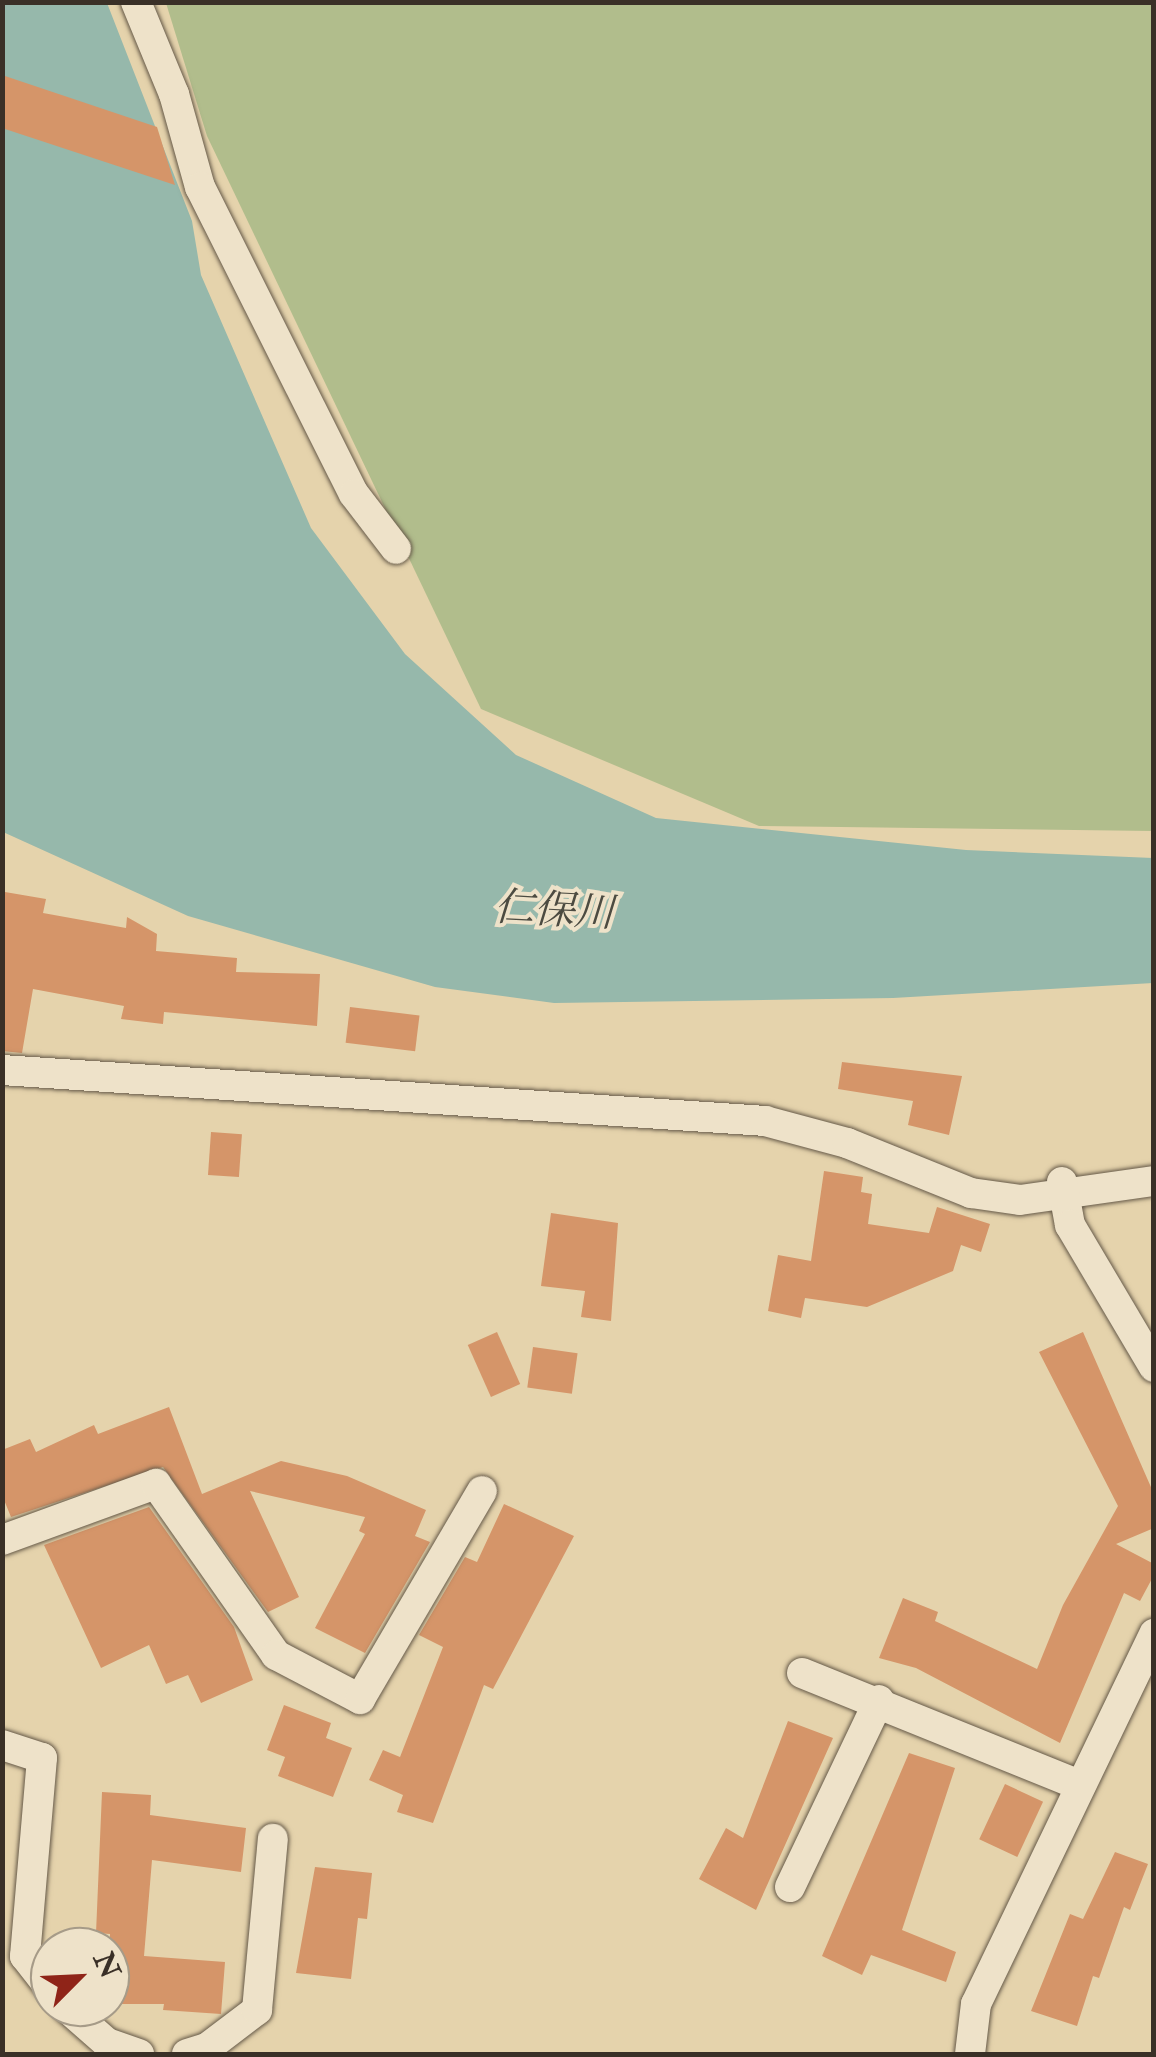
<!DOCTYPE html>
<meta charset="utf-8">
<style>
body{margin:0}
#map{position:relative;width:1156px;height:2057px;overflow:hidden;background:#e5d3ac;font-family:"IM FELL Double Pica","Noto Serif JP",serif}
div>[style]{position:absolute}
.green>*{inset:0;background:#b1bd8c}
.water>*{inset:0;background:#96b8ab}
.building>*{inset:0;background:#d59569;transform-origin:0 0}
.roads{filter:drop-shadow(0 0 2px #655948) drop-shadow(0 0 2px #655948)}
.street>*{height:30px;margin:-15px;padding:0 15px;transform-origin:15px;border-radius:15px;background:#eee2c9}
span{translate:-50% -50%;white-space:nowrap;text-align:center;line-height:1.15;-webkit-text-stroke:8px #eee2c9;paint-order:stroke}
.water-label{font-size:40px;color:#4c4b41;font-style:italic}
.frame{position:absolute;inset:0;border:5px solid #3a3027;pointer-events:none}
.north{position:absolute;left:30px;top:1927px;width:100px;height:100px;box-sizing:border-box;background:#eee2c9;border:2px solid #a69b88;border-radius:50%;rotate:66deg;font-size:28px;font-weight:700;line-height:40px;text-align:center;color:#3a3027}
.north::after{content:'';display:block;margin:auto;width:35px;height:45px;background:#8f2418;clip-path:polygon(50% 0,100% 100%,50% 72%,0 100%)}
</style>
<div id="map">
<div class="green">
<i style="clip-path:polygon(166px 3px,1153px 3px,1153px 831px,759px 826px,481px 709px,207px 136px)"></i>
</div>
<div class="water">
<i style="clip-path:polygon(3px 3px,107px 3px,192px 221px,201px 275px,311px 528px,405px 654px,516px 755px,656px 818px,966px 850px,1153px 858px,1153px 983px,893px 998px,554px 1003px,435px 987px,188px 916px,3px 832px)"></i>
</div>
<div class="building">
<i style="clip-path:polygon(2px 75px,157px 127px,175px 185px,2px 128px)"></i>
<i style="clip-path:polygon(5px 892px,46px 899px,43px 913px,126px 928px,127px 917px,157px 934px,156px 951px,237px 958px,236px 972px,320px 974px,317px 1026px,164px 1012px,163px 1024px,121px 1019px,124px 1006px,33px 989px,22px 1053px,2px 1051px)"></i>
<i style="left:350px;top:1007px;width:70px;height:36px;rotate:7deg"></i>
<i style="clip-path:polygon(842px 1062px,962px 1076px,949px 1135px,908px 1125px,913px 1101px,838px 1089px)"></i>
<i style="left:211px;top:1132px;width:31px;height:43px;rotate:4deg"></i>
<i style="clip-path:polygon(824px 1171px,863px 1177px,861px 1192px,872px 1194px,868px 1224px,929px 1233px,937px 1207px,990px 1224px,981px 1252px,961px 1245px,953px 1271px,867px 1307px,805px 1298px,801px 1318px,768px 1311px,778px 1255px,811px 1261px)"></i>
<i style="clip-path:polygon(551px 1213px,618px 1223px,611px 1321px,581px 1317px,585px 1291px,541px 1286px)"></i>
<i style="left:497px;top:1332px;width:57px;height:32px;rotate:66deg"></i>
<i style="clip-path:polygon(1083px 1332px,1154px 1494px,1154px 1528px,1116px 1544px,1154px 1564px,1154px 1575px,1140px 1601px,1124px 1593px,1060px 1743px,916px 1668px,879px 1658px,903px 1598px,938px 1612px,935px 1621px,1037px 1669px,1063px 1605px,1118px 1506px,1039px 1352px)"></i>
<i style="left:533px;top:1347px;width:45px;height:41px;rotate:8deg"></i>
<i style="clip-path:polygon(169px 1407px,202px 1494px,281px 1461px,347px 1476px,426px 1510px,415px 1536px,430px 1542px,365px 1653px,315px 1628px,365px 1534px,359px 1531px,365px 1517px,250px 1491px,299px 1597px,268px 1612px,163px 1467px,11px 1517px,2px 1495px,2px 1450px,30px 1439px,36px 1452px,94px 1425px,98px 1434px)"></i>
<i style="clip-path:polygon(504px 1504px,574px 1536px,493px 1689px,484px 1685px,433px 1823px,397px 1812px,403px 1795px,369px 1780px,383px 1750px,400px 1757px,443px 1647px,419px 1635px,465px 1557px,477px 1562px)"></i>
<i style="clip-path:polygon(149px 1507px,234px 1627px,253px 1680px,201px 1703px,188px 1675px,166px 1684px,149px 1645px,101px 1668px,44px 1545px)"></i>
<i style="clip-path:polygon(284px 1705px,331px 1723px,326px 1738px,352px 1748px,333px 1797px,278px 1776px,285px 1757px,267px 1750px)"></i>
<i style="clip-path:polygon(788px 1721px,833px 1738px,756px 1910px,699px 1879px,726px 1828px,743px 1838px)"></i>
<i style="clip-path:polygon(909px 1753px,955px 1768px,902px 1930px,956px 1952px,946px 1982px,871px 1955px,862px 1975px,822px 1956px)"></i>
<i style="left:1005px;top:1784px;width:42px;height:61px;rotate:25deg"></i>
<i style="clip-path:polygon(102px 1792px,151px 1795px,150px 1815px,246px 1828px,241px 1872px,152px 1860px,144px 1956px,225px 1962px,221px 2014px,163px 2010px,164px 2004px,110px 2004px,110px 1934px,96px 1933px)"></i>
<i style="clip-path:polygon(1115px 1852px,1148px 1864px,1130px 1910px,1124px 1907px,1099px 1978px,1093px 1976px,1077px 2026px,1031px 2011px,1070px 1914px,1083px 1919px)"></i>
<i style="clip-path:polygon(315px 1867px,372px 1873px,367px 1919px,358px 1918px,351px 1979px,296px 1973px)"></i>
</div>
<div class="roads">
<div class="street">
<i style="left:136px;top:2px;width:100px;rotate:67.6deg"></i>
<i style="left:174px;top:94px;width:97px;rotate:74.4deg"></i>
<i style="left:200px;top:187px;width:343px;rotate:63.4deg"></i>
<i style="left:354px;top:494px;width:69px;rotate:52.6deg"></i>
<i style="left:2px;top:1070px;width:765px;rotate:3.82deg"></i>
<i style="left:765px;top:1121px;width:85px;rotate:15deg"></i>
<i style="left:847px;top:1143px;width:134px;rotate:22deg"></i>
<i style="left:971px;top:1193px;width:49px;rotate:8.1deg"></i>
<i style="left:1020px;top:1200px;width:135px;rotate:-8.1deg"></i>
<i style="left:1062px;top:1182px;width:44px;rotate:79.5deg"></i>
<i style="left:1070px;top:1225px;width:165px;rotate:59.4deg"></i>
<i style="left:2px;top:1540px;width:164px;rotate:-20deg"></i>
<i style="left:156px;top:1484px;width:209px;rotate:54.9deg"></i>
<i style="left:276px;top:1655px;width:95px;rotate:27.6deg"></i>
<i style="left:360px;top:1699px;width:241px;rotate:-59.6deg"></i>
<i style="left:802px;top:1673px;width:299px;rotate:22deg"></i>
<i style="left:2px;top:1745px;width:42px;rotate:18deg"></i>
<i style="left:42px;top:1758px;width:199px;rotate:94.9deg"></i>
<i style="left:25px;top:1956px;width:41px;rotate:52deg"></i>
<i style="left:790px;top:1887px;width:207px;rotate:-64.5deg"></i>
<i style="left:66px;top:2007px;width:55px;rotate:41.3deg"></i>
<i style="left:107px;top:2043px;width:34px;rotate:19deg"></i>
<i style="left:187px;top:2054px;width:21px;rotate:-17deg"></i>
<i style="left:207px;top:2048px;width:63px;rotate:-37.2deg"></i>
<i style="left:257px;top:2010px;width:172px;rotate:-84.7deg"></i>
<i style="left:970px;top:2054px;width:50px;rotate:-83.2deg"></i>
<i style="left:976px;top:2004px;width:411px;rotate:-64.3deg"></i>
</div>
</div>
<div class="water-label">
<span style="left:554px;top:911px;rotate:3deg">仁保川</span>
</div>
<div class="frame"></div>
<div class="north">N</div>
</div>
